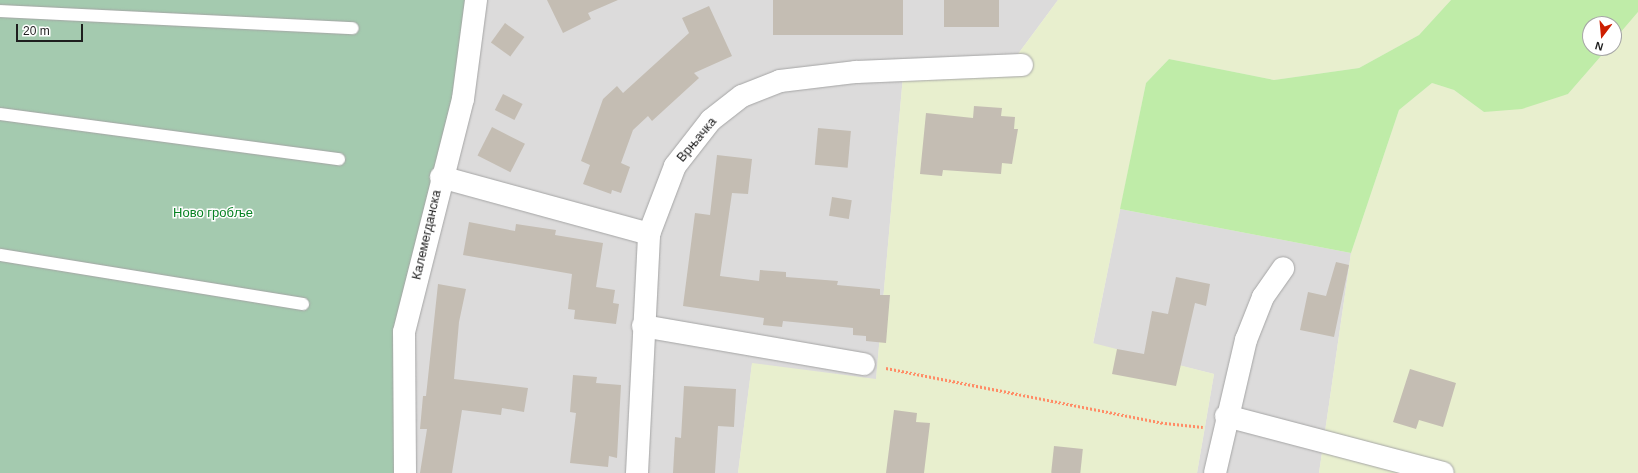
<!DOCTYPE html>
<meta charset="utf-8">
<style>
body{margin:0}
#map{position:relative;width:1638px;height:473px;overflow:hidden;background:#f0eee4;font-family:Arial,sans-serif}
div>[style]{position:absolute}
.residential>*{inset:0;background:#dcdbdb}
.farmland>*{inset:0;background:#e8efce}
.grass>*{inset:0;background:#bfeca8}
.cemetery>*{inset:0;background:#a4caaf}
.building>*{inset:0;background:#c4bdb3;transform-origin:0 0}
.path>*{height:2.5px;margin-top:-1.25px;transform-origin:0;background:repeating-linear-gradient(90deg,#ff8c66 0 2px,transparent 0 4px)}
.roads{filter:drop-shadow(0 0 1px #a5a5a5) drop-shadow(0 0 1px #a5a5a5)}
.service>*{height:12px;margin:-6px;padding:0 6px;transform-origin:6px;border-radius:6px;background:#fff}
.minor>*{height:22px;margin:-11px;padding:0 11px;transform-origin:11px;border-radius:11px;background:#fff}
span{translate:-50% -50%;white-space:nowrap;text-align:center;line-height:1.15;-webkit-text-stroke:3px #fff;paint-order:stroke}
.street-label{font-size:13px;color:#1e1e1e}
.park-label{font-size:13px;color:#078223}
.north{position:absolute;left:1582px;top:16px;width:40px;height:40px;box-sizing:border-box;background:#fff;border:1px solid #a5a5a5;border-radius:50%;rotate:196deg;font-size:11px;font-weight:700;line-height:16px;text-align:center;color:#1e1e1e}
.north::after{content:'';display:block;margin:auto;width:14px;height:18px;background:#cd1e00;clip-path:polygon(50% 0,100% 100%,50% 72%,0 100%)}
.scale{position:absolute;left:16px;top:24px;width:67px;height:18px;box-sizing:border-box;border:2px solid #1e1e1e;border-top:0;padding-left:5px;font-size:12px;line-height:14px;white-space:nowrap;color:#1e1e1e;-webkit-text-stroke:3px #fff;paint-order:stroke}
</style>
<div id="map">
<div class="residential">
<i style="clip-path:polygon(476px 0,1058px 0,1007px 69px,903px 76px,876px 380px,752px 364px,738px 473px,405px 473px,402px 374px)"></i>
<i style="clip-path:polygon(1120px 209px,1351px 253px,1319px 473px,1197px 473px,1214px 374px,1093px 344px)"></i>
</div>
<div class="farmland">
<i style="clip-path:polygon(1058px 0,1451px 0,1419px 35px,1359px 68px,1274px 80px,1169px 59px,1146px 83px,1093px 343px,1214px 374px,1197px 473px,738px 473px,752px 363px,876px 379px,903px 76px,1007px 69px)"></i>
<i style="clip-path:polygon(1638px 12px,1638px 473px,1319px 473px,1351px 253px,1399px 110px,1432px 83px,1454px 90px,1484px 112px,1568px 94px,1608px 48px,1614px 48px,1614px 40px)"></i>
</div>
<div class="grass">
<i style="clip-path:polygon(1451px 0,1638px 0,1638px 12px,1614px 40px,1614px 24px,1590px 24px,1590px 48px,1608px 48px,1568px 94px,1522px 109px,1484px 112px,1454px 90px,1432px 83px,1399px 110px,1351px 253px,1120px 209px,1146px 83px,1169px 59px,1274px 80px,1359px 68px,1419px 35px)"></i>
</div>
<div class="cemetery">
<i style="clip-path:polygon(0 0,476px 0,404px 332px,405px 473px,0 473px)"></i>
</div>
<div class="building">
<i style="clip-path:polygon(547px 0,618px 0,588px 13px,591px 19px,563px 33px)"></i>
<i style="left:773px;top:0;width:130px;height:35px"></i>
<i style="left:944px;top:0;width:55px;height:27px"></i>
<i style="clip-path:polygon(709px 6px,732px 56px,694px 73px,699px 78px,652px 121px,648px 116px,633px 130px,621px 163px,630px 167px,621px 193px,612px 190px,611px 194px,583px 184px,590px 165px,581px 161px,603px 99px,617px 86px,623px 93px,689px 33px,682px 18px)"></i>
<i style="left:505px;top:23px;width:24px;height:24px;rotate:36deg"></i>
<i style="left:503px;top:94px;width:22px;height:18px;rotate:27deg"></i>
<i style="clip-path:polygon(974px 106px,1002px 108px,1001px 116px,1015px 117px,1014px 129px,1018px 129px,1012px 164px,1002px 163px,1001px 174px,943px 170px,942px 176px,920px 174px,926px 113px,973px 118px)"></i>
<i style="left:492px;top:127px;width:37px;height:32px;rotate:27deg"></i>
<i style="left:818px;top:128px;width:33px;height:37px;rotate:5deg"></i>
<i style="clip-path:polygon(717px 155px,752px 159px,748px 194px,732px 193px,720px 276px,759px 281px,760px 270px,786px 272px,786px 277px,838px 281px,837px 285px,880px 289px,880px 295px,890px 295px,886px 343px,866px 341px,866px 336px,853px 335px,853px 328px,783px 321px,782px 327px,763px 325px,764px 318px,683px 306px,695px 213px,710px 215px)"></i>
<i style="left:832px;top:197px;width:20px;height:19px;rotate:9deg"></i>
<i style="clip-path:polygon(469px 222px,515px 231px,516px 224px,556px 230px,555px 235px,603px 243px,596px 287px,615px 290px,613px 303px,619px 304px,616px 324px,574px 319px,575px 310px,568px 309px,572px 274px,463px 255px)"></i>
<i style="clip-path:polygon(1336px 262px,1349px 265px,1334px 337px,1300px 330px,1308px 292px,1326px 296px)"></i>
<i style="clip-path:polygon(1176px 277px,1210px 284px,1206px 306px,1195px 303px,1176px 386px,1112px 374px,1117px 349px,1144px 354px,1152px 311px,1168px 314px)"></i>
<i style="clip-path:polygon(438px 284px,466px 289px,459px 322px,454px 379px,528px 388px,524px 412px,502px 408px,501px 415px,462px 410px,452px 473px,420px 473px,427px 429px,420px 429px,423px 396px,426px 396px)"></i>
<i style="clip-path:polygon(1410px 369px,1456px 383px,1443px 427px,1419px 420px,1416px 429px,1393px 422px)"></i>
<i style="clip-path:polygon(573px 375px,597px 377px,596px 383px,621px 385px,617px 458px,609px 456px,608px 467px,570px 463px,576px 413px,570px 412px)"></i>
<i style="clip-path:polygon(684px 386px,736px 389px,734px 427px,718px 426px,715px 473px,673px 473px,675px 437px,681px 438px)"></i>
<i style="clip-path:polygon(894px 410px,917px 413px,916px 422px,930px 423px,924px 473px,886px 473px)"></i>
<i style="left:1054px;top:446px;width:29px;height:27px;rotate:6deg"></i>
</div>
<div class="path">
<i style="left:886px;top:368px;width:284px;rotate:11.2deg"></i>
<i style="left:1165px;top:423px;width:38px;rotate:6deg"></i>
</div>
<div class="roads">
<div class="service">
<i style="left:0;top:11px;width:353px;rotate:2.8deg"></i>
<i style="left:0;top:114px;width:342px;rotate:7.6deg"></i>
<i style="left:0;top:255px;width:307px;rotate:9.2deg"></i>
</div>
<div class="minor">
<i style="left:441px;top:177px;width:216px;rotate:15.3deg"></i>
<i style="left:643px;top:326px;width:224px;rotate:9.8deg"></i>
<i style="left:1226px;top:416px;width:224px;rotate:14.7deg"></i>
<i style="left:405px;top:473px;width:141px;rotate:-90.4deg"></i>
<i style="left:404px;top:332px;width:240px;rotate:-75.8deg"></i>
<i style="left:463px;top:99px;width:100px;rotate:-82.5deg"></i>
<i style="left:637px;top:473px;width:239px;rotate:-87.1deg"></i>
<i style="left:649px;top:234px;width:73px;rotate:-69.1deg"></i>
<i style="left:675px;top:166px;width:58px;rotate:-52deg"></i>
<i style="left:711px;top:120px;width:39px;rotate:-38deg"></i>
<i style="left:742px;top:96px;width:41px;rotate:-21.5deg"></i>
<i style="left:780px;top:81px;width:77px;rotate:-6.8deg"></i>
<i style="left:856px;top:72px;width:166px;rotate:-2.4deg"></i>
<i style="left:1215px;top:473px;width:137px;rotate:-76.9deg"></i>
<i style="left:1246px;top:340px;width:46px;rotate:-68.4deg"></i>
<i style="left:1263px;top:297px;width:35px;rotate:-55deg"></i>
</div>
</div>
<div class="street-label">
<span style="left:697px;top:140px;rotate:-50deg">Врњачка</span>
<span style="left:427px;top:235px;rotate:-77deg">Калемегданска</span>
</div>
<div class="park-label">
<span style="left:213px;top:213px">Ново гробље</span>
</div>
<div class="north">N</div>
<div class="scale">20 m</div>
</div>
